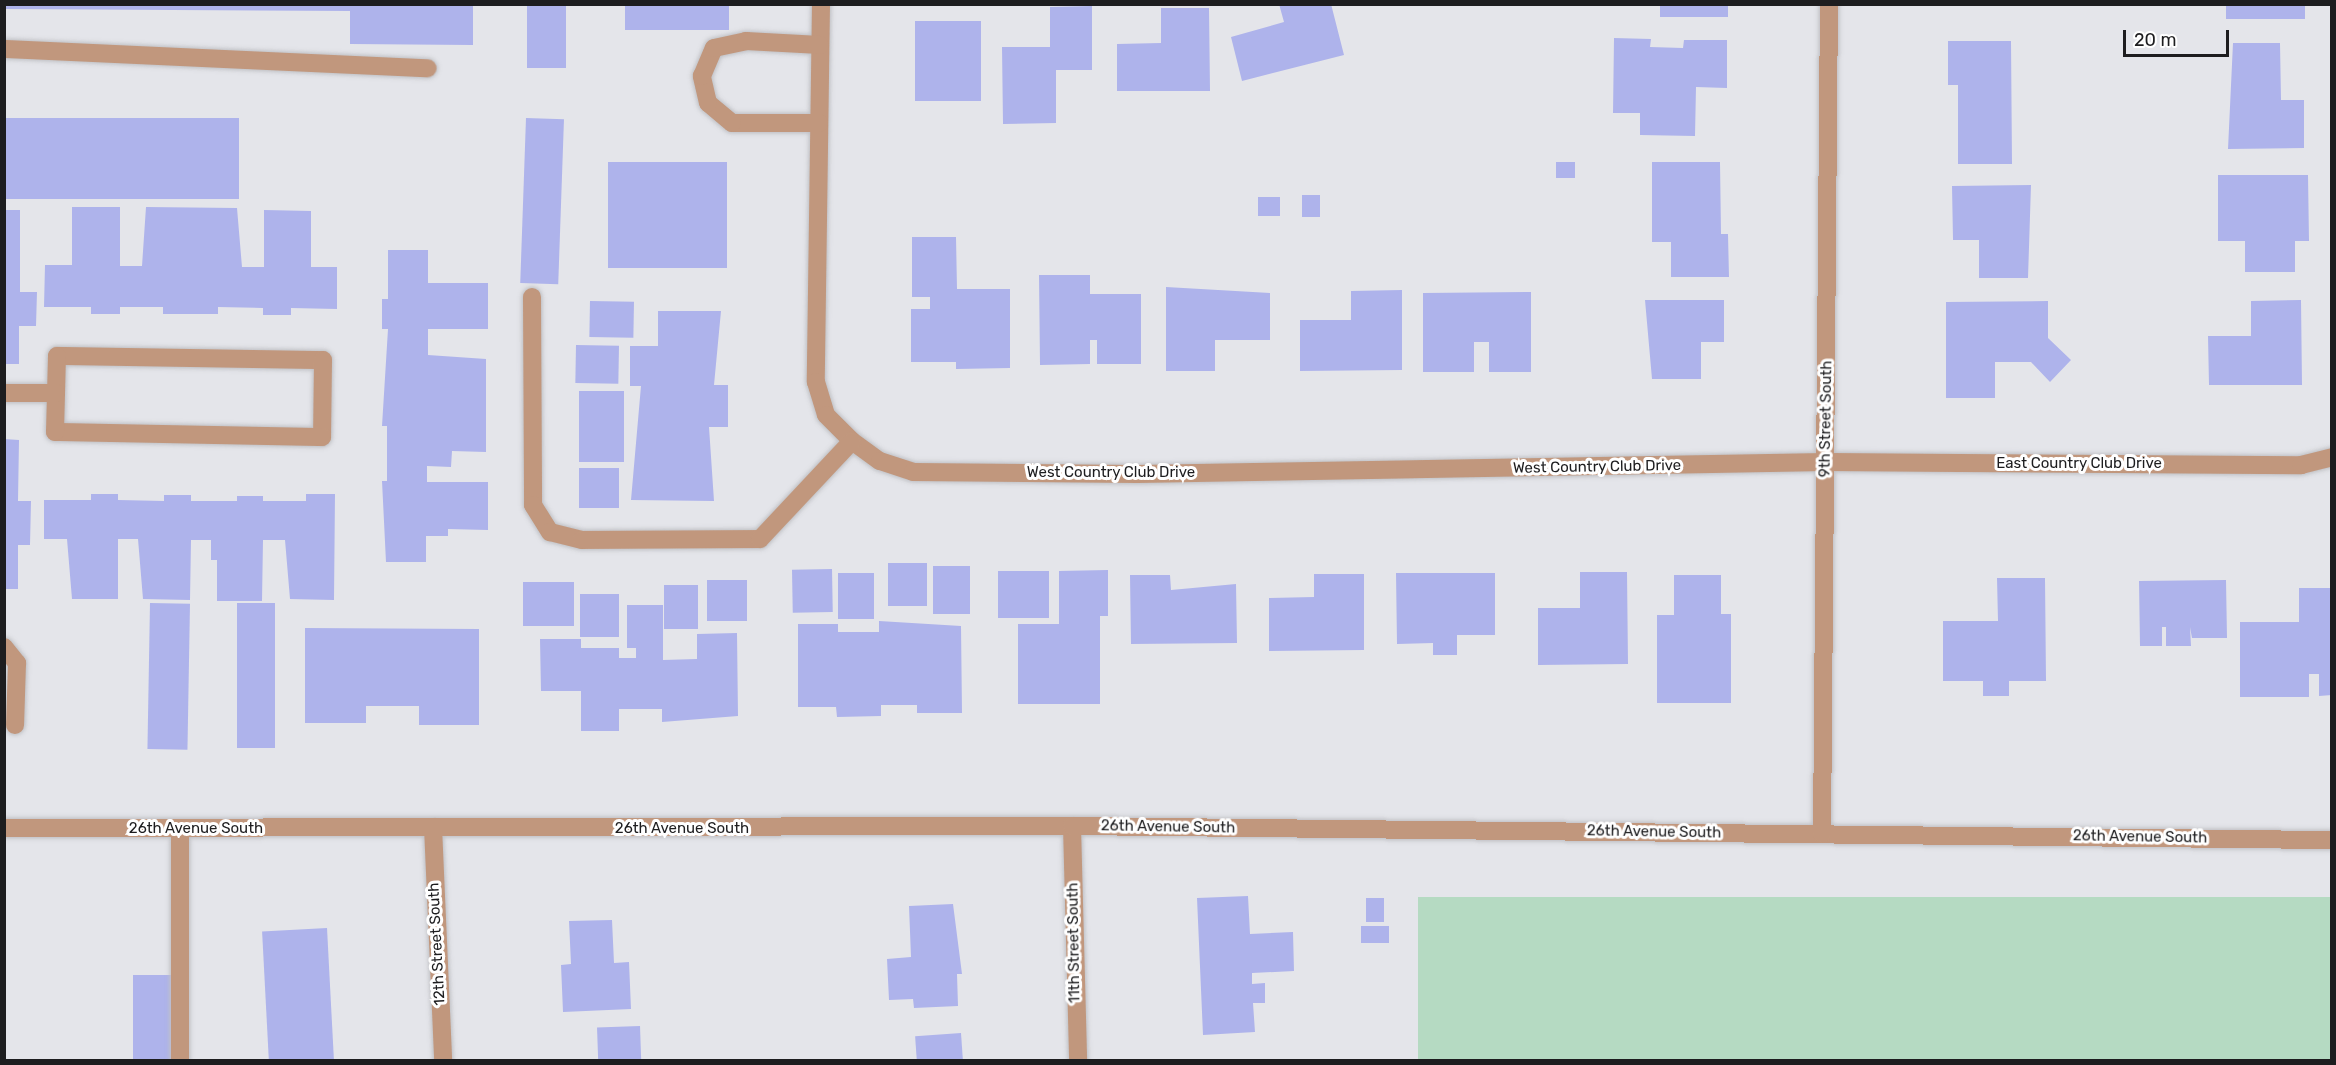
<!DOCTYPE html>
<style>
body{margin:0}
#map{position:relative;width:2336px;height:1065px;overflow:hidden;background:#e4e5ea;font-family:Rubik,sans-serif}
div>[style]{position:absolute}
.green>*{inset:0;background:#b5dac2;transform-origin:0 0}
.building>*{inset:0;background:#aeb3eb;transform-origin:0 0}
.roads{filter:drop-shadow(0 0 2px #c0c1c5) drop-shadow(0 0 2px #c0c1c5)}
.minor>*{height:18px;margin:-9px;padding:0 9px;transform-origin:9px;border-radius:9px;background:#c1977d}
span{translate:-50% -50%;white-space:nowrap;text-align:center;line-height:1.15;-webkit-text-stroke:6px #fff;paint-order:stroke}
.street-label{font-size:15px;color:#1d1d1f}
.frame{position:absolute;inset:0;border:6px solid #1d1d1f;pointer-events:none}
.scale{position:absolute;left:2123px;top:30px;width:106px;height:27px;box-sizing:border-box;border:3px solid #1d1d1f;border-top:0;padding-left:8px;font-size:18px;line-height:21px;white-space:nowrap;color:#1d1d1f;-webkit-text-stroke:4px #fff;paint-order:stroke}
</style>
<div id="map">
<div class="green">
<i style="left:2331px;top:897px;width:163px;height:913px;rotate:90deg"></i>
</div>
<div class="building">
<i style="clip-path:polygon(4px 4px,473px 4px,473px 45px,350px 44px,350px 11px,4px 9px)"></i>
<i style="left:527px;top:4px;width:39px;height:64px"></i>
<i style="left:625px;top:4px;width:104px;height:26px"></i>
<i style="clip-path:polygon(1279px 4px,1331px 4px,1344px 55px,1242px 81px,1231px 37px,1284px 22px)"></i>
<i style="left:1660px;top:4px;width:68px;height:13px"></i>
<i style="left:2226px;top:4px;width:79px;height:15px"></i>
<i style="clip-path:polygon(1092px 6px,1092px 70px,1056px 70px,1056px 123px,1003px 124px,1002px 47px,1050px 47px,1050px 7px)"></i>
<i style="clip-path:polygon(1161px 8px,1209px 8px,1210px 91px,1117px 91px,1117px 44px,1161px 43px)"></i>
<i style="left:915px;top:21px;width:66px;height:80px"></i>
<i style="clip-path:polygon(1614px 38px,1651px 39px,1650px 47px,1683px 48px,1684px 40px,1727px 40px,1727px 88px,1696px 87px,1695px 136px,1640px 135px,1640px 113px,1613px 113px)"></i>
<i style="clip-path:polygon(1948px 41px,2011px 41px,2012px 164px,1958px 164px,1958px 85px,1948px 85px)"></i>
<i style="clip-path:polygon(2233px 43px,2280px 43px,2281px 100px,2304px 100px,2304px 148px,2228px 149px)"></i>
<i style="left:4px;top:118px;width:235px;height:81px"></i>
<i style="left:526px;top:118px;width:38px;height:165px;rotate:2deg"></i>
<i style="left:608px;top:162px;width:119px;height:106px"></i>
<i style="left:1556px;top:162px;width:19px;height:16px"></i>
<i style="clip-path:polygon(1652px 162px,1720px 162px,1721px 234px,1728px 234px,1729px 277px,1671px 277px,1671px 242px,1652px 242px)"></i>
<i style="clip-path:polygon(2218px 175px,2308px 175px,2309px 241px,2295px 241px,2295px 272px,2245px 272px,2245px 241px,2218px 241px)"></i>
<i style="clip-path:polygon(2031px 185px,2028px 278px,1979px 278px,1979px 240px,1953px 240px,1952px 186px)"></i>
<i style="left:1302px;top:195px;width:18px;height:22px"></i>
<i style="left:1258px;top:197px;width:22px;height:19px"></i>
<i style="clip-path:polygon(72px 207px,120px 207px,120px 266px,142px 266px,146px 207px,237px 208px,242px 267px,264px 267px,264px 210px,311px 211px,311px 267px,337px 267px,337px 309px,291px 308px,291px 315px,263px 315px,263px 308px,218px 307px,218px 314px,163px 314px,163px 307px,120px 307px,120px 314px,91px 314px,91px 307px,44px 307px,45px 265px,72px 265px)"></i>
<i style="clip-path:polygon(4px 210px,20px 210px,20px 292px,37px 292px,36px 326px,19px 326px,19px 364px,4px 364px)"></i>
<i style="clip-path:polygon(912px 237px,956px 237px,957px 289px,1010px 289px,1010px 368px,956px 369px,956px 362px,911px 362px,911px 309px,930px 309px,930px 297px,912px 297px)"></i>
<i style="clip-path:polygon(388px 250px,428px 250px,428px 283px,488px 283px,488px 329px,428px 329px,428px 355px,486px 359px,486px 452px,452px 451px,451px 467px,427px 466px,427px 482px,488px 482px,488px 530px,448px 529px,448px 536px,426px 536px,426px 562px,386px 562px,382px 481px,387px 481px,387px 426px,382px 426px,388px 329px,382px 329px,382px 299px,388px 299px)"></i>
<i style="clip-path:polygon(1039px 275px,1090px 275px,1090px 294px,1141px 294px,1141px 364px,1097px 364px,1097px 340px,1090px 340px,1090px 364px,1040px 365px)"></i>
<i style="clip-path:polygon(1166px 287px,1270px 293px,1270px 340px,1215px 340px,1215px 371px,1166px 371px)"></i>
<i style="clip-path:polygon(1402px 290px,1402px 370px,1300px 371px,1300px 320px,1351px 320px,1351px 291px)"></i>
<i style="clip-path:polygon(1531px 292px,1531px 372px,1489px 372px,1489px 342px,1474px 342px,1474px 372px,1423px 372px,1423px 293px)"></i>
<i style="clip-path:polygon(1645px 300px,1724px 300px,1724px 342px,1701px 342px,1701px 379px,1652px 379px)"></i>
<i style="clip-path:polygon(2301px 300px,2302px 385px,2209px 385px,2208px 336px,2251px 336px,2251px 301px)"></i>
<i style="left:590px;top:301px;width:44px;height:36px;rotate:1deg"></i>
<i style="clip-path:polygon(2048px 301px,2048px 338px,2071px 360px,2050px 382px,2031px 362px,1995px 362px,1995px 398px,1946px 398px,1946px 302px)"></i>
<i style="clip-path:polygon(658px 311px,721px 311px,714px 385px,728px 385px,728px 427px,709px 427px,714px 501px,631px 500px,641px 386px,630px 386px,630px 346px,658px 346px)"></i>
<i style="left:576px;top:345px;width:43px;height:38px;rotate:1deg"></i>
<i style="left:579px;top:391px;width:45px;height:71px"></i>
<i style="clip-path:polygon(4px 439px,19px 440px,18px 501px,31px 501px,30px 545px,18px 545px,18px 589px,4px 589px)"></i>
<i style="left:579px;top:468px;width:40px;height:40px"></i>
<i style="clip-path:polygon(91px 494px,118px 494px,118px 500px,164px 501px,164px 495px,191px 495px,191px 501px,237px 501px,237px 496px,263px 496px,263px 501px,306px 501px,306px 494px,335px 494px,334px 600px,290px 599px,285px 540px,263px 540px,262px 601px,217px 601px,217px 560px,211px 560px,211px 540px,191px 540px,190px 600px,143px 599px,138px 539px,118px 539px,118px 599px,72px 599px,67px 539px,44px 539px,44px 500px,91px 500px)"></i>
<i style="left:888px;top:563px;width:39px;height:43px"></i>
<i style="left:933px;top:566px;width:37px;height:48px"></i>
<i style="left:832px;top:569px;width:43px;height:40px;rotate:89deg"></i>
<i style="clip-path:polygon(1108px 570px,1108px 616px,1100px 616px,1100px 704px,1018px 704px,1018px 624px,1059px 624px,1059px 571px)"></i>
<i style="left:998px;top:571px;width:51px;height:47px"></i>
<i style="clip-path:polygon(1580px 572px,1627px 572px,1628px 664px,1538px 665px,1538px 608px,1580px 608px)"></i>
<i style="left:838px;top:573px;width:36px;height:46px"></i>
<i style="clip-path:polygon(1396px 573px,1495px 573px,1495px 635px,1457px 635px,1457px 655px,1433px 655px,1433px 643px,1397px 644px)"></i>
<i style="clip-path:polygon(1314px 574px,1364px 574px,1364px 650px,1269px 651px,1269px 598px,1314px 597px)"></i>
<i style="clip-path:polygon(1130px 575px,1170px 575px,1171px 590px,1236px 584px,1237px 643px,1131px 644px)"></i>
<i style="clip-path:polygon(1674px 575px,1721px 575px,1721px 614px,1731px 614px,1731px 703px,1657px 703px,1657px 615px,1674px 615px)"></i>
<i style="clip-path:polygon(1997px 578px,2045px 578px,2046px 681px,2009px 681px,2009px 696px,1983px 696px,1983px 681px,1943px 681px,1943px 621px,1998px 621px)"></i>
<i style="left:707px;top:580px;width:40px;height:41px"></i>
<i style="clip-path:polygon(2226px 580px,2227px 638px,2192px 638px,2190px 627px,2191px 646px,2166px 646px,2166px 627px,2162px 627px,2162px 646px,2140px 646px,2139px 581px)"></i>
<i style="left:523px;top:582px;width:51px;height:44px"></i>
<i style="left:664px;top:585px;width:34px;height:44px"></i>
<i style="clip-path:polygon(2299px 588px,2332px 588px,2332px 695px,2319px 696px,2319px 674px,2309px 674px,2309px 697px,2240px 697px,2240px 622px,2299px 622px)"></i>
<i style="left:619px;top:594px;width:43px;height:39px;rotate:90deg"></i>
<i style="left:150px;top:603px;width:40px;height:146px;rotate:1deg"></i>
<i style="left:237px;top:603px;width:38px;height:145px"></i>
<i style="clip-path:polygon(627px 605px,663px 605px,663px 660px,697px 659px,697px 634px,737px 633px,738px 716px,662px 722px,662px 709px,619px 709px,619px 731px,581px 731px,581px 691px,541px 691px,540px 639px,581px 639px,581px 648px,619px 648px,619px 658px,636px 658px,636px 648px,627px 648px)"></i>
<i style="clip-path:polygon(879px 621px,961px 626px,962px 713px,917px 713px,917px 705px,881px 705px,881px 716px,837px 717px,836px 707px,798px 707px,798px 624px,838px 624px,838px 632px,879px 632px)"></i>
<i style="clip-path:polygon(305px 628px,479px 629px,479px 725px,419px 725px,419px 706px,366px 706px,366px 723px,305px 723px)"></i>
<i style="clip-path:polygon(1248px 896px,1250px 934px,1293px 932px,1294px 971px,1252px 973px,1252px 984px,1265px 983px,1265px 1003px,1253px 1003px,1255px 1032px,1203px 1035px,1197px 898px)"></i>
<i style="left:1366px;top:898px;width:18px;height:24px"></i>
<i style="clip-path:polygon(953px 904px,962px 974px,957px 974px,958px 1006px,914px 1008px,913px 999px,889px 1000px,887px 959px,911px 957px,909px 906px)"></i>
<i style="clip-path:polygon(612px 920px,614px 963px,629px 962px,631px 1009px,563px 1012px,561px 965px,571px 964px,569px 921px)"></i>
<i style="left:1361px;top:926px;width:28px;height:17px"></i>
<i style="left:327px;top:928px;width:132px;height:65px;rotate:87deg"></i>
<i style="left:133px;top:975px;width:38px;height:85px"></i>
<i style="left:640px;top:1026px;width:34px;height:43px;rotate:88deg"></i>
<i style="left:961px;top:1033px;width:27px;height:46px;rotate:86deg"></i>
</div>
<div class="roads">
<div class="minor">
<i style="left:821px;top:4px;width:378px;rotate:90.8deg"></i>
<i style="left:816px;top:382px;width:34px;rotate:73deg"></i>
<i style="left:826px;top:415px;width:37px;rotate:45deg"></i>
<i style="left:852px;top:441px;width:34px;rotate:36deg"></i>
<i style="left:880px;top:461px;width:35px;rotate:18deg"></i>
<i style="left:913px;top:472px;width:224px;rotate:0.5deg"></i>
<i style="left:1137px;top:474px;width:689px;rotate:-1deg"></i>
<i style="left:1826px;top:462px;width:475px;rotate:0.4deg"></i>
<i style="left:2301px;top:465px;width:32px;rotate:-14deg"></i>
<i style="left:4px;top:49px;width:424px;rotate:2.6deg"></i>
<i style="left:819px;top:123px;width:87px;rotate:180deg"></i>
<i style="left:732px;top:123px;width:31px;rotate:-140deg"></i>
<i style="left:708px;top:103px;width:28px;rotate:-103deg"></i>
<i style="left:702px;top:76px;width:30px;rotate:-67deg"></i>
<i style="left:714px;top:48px;width:33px;rotate:-12deg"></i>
<i style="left:746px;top:41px;width:74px;rotate:3.1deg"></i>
<i style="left:532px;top:297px;width:208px;rotate:89.7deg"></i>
<i style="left:533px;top:505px;width:32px;rotate:58deg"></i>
<i style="left:550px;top:532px;width:33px;rotate:14deg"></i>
<i style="left:582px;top:540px;width:178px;rotate:-0.3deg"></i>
<i style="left:760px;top:539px;width:134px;rotate:-46.8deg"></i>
<i style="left:57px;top:356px;width:266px;rotate:0.9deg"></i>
<i style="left:323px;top:360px;width:77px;rotate:90.7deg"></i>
<i style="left:322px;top:437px;width:267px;rotate:-178.9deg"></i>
<i style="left:55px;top:432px;width:76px;rotate:-88.5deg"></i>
<i style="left:4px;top:393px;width:52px"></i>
<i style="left:4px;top:647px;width:21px;rotate:51deg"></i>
<i style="left:17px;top:663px;width:62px;rotate:91.8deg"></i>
<i style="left:1072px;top:826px;width:234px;rotate:88.5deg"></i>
<i style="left:433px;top:827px;width:233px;rotate:87.5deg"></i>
<i style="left:4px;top:828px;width:1068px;rotate:-0.11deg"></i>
<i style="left:1072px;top:826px;width:1260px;rotate:0.64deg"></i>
<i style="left:1822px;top:834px;width:830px;rotate:-89.52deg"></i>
<i style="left:180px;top:1060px;width:231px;rotate:-90deg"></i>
</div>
</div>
<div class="street-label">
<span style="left:1826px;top:419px;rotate:-89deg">9th Street South</span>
<span style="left:2079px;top:464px">East Country Club Drive</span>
<span style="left:1597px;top:467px;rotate:-1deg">West Country Club Drive</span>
<span style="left:1111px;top:473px">West Country Club Drive</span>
<span style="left:1168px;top:827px;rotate:1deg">26th Avenue South</span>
<span style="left:196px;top:829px">26th Avenue South</span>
<span style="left:682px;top:829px">26th Avenue South</span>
<span style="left:1654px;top:832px;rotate:1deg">26th Avenue South</span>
<span style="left:2140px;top:837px;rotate:1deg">26th Avenue South</span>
<span style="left:1074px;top:943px;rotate:-91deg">11th Street South</span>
<span style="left:437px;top:944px;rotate:-93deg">12th Street South</span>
</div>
<div class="frame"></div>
<div class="scale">20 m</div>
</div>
